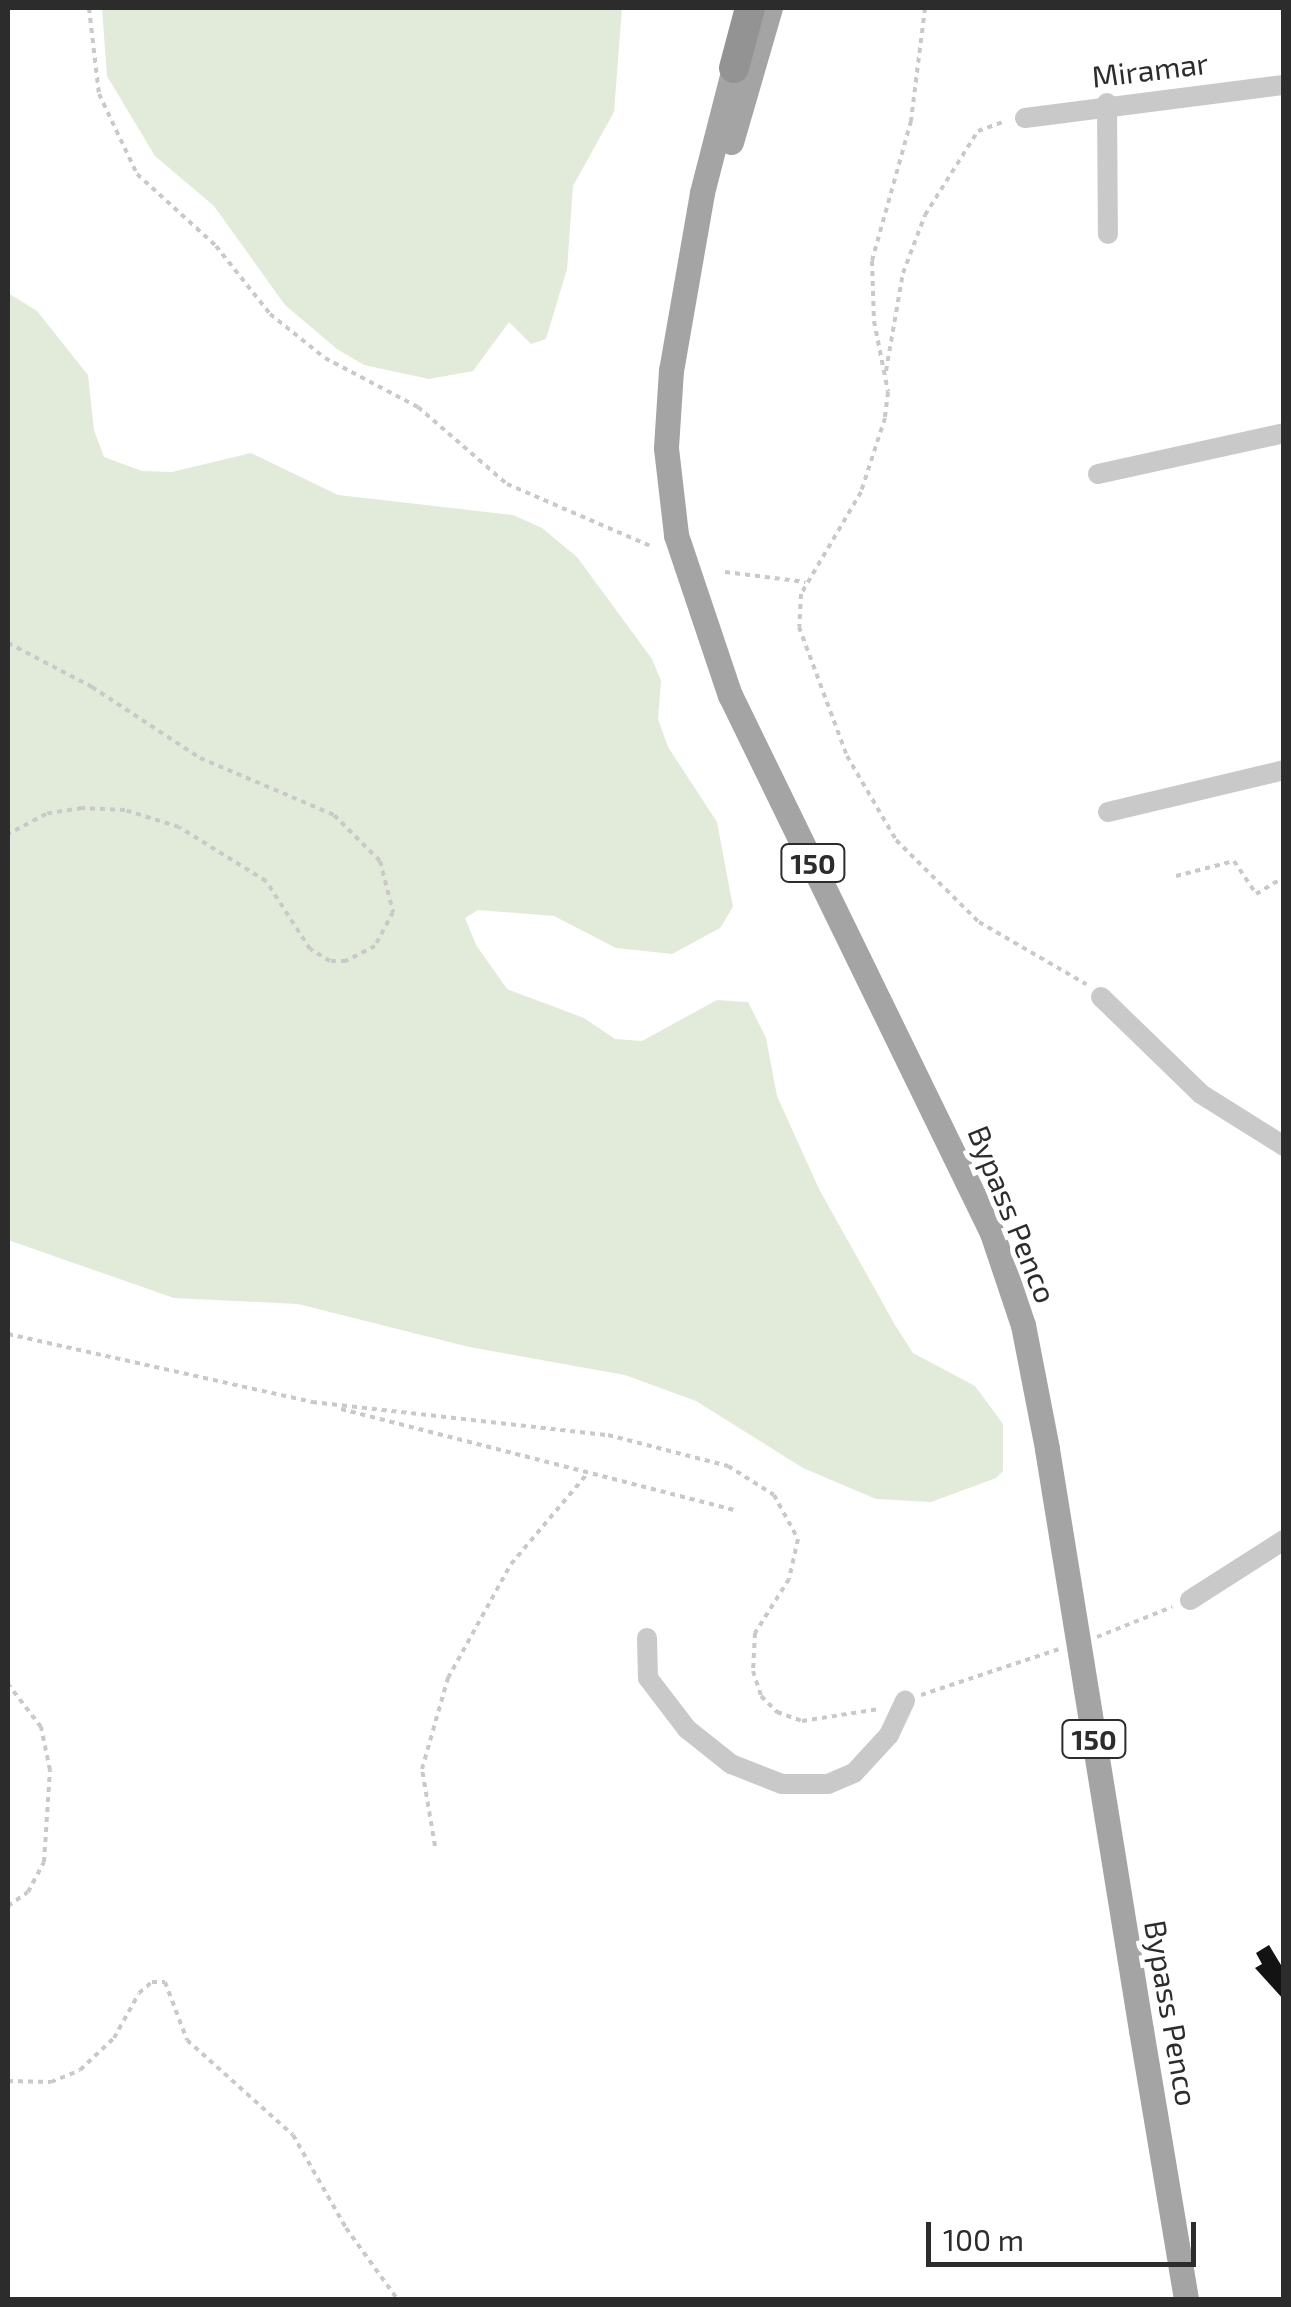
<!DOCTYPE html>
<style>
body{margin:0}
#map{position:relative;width:1291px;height:2307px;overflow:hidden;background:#fff;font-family:"Exo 2",sans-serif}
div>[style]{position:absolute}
.green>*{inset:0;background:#e2eada}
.building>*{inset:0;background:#131313}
.path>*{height:4px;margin-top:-2px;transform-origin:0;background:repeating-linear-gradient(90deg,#c9c9c9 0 5px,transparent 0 10px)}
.minor>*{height:20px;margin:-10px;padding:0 10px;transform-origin:10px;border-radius:10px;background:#c9c9c9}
.major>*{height:25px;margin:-12.5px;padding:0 12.5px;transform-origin:12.5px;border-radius:12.5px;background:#a4a4a4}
.highway>*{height:30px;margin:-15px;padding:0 15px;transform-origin:15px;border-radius:15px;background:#939393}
.major-bridge>*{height:25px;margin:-12.5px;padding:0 12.5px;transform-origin:12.5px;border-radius:12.5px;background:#a4a4a4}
span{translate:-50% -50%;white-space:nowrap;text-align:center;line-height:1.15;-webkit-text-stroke:10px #fff;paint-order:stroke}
.shield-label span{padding:2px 8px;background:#fff;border:2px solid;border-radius:8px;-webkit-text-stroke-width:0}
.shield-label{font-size:28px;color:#2c2c2c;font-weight:700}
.street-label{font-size:30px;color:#2c2c2c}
.frame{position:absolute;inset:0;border:10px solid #2c2c2c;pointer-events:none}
.scale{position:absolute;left:926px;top:2222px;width:270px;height:45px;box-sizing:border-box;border:5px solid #2c2c2c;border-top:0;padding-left:12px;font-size:30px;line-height:35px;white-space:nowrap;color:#2c2c2c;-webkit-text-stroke:8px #fff;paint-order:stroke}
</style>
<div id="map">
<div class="green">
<i style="clip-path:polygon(102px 8px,622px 8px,614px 112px,573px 186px,567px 269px,546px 339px,531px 344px,509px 322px,473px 371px,429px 379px,364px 365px,337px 349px,285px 305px,214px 206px,155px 156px,107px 76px)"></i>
<i style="clip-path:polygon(8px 293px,37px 311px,88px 375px,94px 430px,104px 457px,142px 471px,172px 472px,251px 453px,338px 495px,513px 515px,542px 528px,577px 557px,652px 659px,661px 681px,658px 719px,668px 747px,717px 822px,733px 907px,720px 928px,672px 954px,616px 948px,554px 916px,478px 910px,465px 918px,476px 945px,507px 989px,584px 1018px,615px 1039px,642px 1041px,717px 1000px,748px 1002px,766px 1038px,777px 1096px,819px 1189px,895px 1325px,913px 1353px,975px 1386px,1003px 1424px,1003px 1471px,996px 1478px,931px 1502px,876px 1499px,803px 1468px,696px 1401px,625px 1375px,469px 1347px,298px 1304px,174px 1298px,8px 1240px)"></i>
</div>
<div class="building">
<i style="clip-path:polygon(1269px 1945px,1284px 1970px,1284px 2000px,1255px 1968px,1262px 1964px,1256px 1953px)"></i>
</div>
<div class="path">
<i style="left:89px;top:8px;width:87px;rotate:83.4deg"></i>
<i style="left:99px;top:94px;width:89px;rotate:64.6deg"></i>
<i style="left:137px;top:174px;width:107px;rotate:42.3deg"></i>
<i style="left:216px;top:246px;width:87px;rotate:51.5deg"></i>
<i style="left:270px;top:314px;width:70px;rotate:38.7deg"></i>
<i style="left:325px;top:358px;width:105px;rotate:27.8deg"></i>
<i style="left:418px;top:407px;width:118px;rotate:40.9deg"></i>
<i style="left:507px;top:484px;width:156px;rotate:23.4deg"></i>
<i style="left:925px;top:8px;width:114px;rotate:97.1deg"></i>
<i style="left:911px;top:121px;width:145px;rotate:105.6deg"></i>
<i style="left:872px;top:261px;width:60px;rotate:88.1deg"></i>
<i style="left:874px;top:321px;width:72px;rotate:78.8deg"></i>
<i style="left:888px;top:392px;width:26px;rotate:97deg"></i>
<i style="left:885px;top:418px;width:78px;rotate:108deg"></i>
<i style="left:861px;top:492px;width:118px;rotate:120.5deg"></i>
<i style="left:801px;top:594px;width:33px;rotate:93deg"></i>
<i style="left:799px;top:627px;width:138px;rotate:69.6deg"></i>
<i style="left:847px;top:756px;width:97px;rotate:59.7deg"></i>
<i style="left:896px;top:840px;width:117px;rotate:44.7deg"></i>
<i style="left:979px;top:922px;width:124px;rotate:30.1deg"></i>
<i style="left:886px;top:371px;width:99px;rotate:-80.2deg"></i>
<i style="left:903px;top:273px;width:62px;rotate:-69.2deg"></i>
<i style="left:925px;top:215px;width:99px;rotate:-57.8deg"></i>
<i style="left:978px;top:131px;width:29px;rotate:-20deg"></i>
<i style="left:725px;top:572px;width:81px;rotate:7.1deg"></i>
<i style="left:8px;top:643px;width:95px;rotate:27.6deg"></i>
<i style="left:92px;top:687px;width:129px;rotate:33.3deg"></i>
<i style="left:200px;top:758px;width:146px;rotate:23deg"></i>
<i style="left:334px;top:815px;width:65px;rotate:45deg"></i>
<i style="left:380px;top:861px;width:53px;rotate:75.7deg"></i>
<i style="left:393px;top:912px;width:38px;rotate:118deg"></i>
<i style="left:375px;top:946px;width:33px;rotate:153deg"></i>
<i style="left:346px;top:961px;width:16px;rotate:180deg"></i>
<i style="left:330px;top:961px;width:23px;rotate:-149deg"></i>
<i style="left:310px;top:949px;width:81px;rotate:-122.9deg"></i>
<i style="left:266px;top:881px;width:102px;rotate:-148.2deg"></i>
<i style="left:179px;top:827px;width:57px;rotate:-162.5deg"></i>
<i style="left:125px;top:810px;width:43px;rotate:-177.3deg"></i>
<i style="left:82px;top:808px;width:36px;rotate:171deg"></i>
<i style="left:46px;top:814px;width:43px;rotate:152.2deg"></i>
<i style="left:1176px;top:876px;width:60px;rotate:-14.5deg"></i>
<i style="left:1234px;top:861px;width:40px;rotate:56deg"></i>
<i style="left:1256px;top:894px;width:33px;rotate:-31deg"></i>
<i style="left:8px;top:1334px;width:312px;rotate:12.6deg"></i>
<i style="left:312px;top:1402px;width:298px;rotate:6.4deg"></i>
<i style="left:608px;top:1435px;width:124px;rotate:14.5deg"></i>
<i style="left:728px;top:1466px;width:54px;rotate:32.2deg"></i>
<i style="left:774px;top:1495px;width:50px;rotate:61.4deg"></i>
<i style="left:798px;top:1539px;width:41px;rotate:102.7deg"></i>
<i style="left:789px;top:1579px;width:64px;rotate:122.2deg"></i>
<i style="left:755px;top:1633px;width:38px;rotate:93deg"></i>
<i style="left:753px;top:1671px;width:26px;rotate:72deg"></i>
<i style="left:761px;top:1696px;width:23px;rotate:45deg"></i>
<i style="left:777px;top:1712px;width:27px;rotate:20deg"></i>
<i style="left:802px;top:1721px;width:78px;rotate:-8.9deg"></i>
<i style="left:341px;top:1409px;width:409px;rotate:14.4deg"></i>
<i style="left:1097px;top:1637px;width:81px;rotate:-21.8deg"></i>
<i style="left:921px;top:1695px;width:145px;rotate:-18.4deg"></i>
<i style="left:435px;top:1846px;width:78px;rotate:-99.6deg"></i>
<i style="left:422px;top:1769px;width:95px;rotate:-74.1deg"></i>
<i style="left:448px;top:1678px;width:130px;rotate:-61.1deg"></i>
<i style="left:511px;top:1564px;width:119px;rotate:-49.8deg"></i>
<i style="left:8px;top:1906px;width:24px;rotate:-35deg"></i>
<i style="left:28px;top:1892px;width:34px;rotate:-62deg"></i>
<i style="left:44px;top:1862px;width:92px;rotate:-86.3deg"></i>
<i style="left:50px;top:1770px;width:44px;rotate:-101.8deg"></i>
<i style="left:41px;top:1727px;width:54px;rotate:-127.5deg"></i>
<i style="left:8px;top:2081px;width:43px;rotate:1.3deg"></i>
<i style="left:51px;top:2082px;width:31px;rotate:-22deg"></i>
<i style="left:80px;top:2070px;width:47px;rotate:-43.3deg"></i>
<i style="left:114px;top:2038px;width:51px;rotate:-60.9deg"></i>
<i style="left:139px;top:1993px;width:17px;rotate:-40deg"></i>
<i style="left:152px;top:1982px;width:13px"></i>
<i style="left:165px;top:1982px;width:62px;rotate:69.2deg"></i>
<i style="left:187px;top:2040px;width:142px;rotate:41.9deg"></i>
<i style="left:293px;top:2135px;width:107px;rotate:60.3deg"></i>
<i style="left:346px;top:2228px;width:89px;rotate:54.2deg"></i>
</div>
<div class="minor">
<i style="left:1107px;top:103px;width:131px;rotate:89.6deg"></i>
<i style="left:1025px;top:118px;width:261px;rotate:-7.3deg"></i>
<i style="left:1098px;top:474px;width:190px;rotate:-12.4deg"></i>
<i style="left:1108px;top:812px;width:181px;rotate:-13.4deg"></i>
<i style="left:1101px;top:997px;width:139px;rotate:44.1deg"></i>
<i style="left:1201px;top:1094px;width:98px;rotate:32.1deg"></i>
<i style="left:1190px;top:1600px;width:112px;rotate:-32.6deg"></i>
<i style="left:647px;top:1638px;width:40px;rotate:88.6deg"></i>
<i style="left:648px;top:1678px;width:64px;rotate:52.6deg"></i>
<i style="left:687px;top:1729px;width:56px;rotate:38.5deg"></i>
<i style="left:731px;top:1764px;width:55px;rotate:21.4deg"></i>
<i style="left:782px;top:1784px;width:46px"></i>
<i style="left:828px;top:1784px;width:28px;rotate:-23deg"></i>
<i style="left:854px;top:1773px;width:52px;rotate:-47.4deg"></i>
<i style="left:889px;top:1735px;width:38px;rotate:-65deg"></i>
</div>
<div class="major">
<i style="left:734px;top:68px;width:129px;rotate:104.4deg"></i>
<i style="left:702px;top:193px;width:180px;rotate:99.9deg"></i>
<i style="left:671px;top:370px;width:78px;rotate:93.7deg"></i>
<i style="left:666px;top:448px;width:88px;rotate:83.4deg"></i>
<i style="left:676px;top:535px;width:169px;rotate:71.4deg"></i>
<i style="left:730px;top:695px;width:598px;rotate:64.03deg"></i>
<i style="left:992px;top:1233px;width:97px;rotate:71.4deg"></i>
<i style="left:1023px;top:1325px;width:126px;rotate:79deg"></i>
<i style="left:731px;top:142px;width:140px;rotate:-73.8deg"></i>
<i style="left:1141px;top:2030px;width:274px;rotate:80.5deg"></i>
</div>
<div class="highway">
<i style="left:734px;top:68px;width:62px;rotate:-75.1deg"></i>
</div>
<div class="major-bridge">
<i style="left:1047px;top:1449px;width:589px;rotate:80.81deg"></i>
</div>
<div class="shield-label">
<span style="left:813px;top:863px">150</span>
<span style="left:1094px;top:1739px">150</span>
</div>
<div class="street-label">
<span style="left:1150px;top:69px;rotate:-7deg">Miramar</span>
<span style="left:1013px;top:1214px;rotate:68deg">Bypass Penco</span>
<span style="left:1172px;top:2013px;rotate:80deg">Bypass Penco</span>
</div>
<div class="frame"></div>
<div class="scale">100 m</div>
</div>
